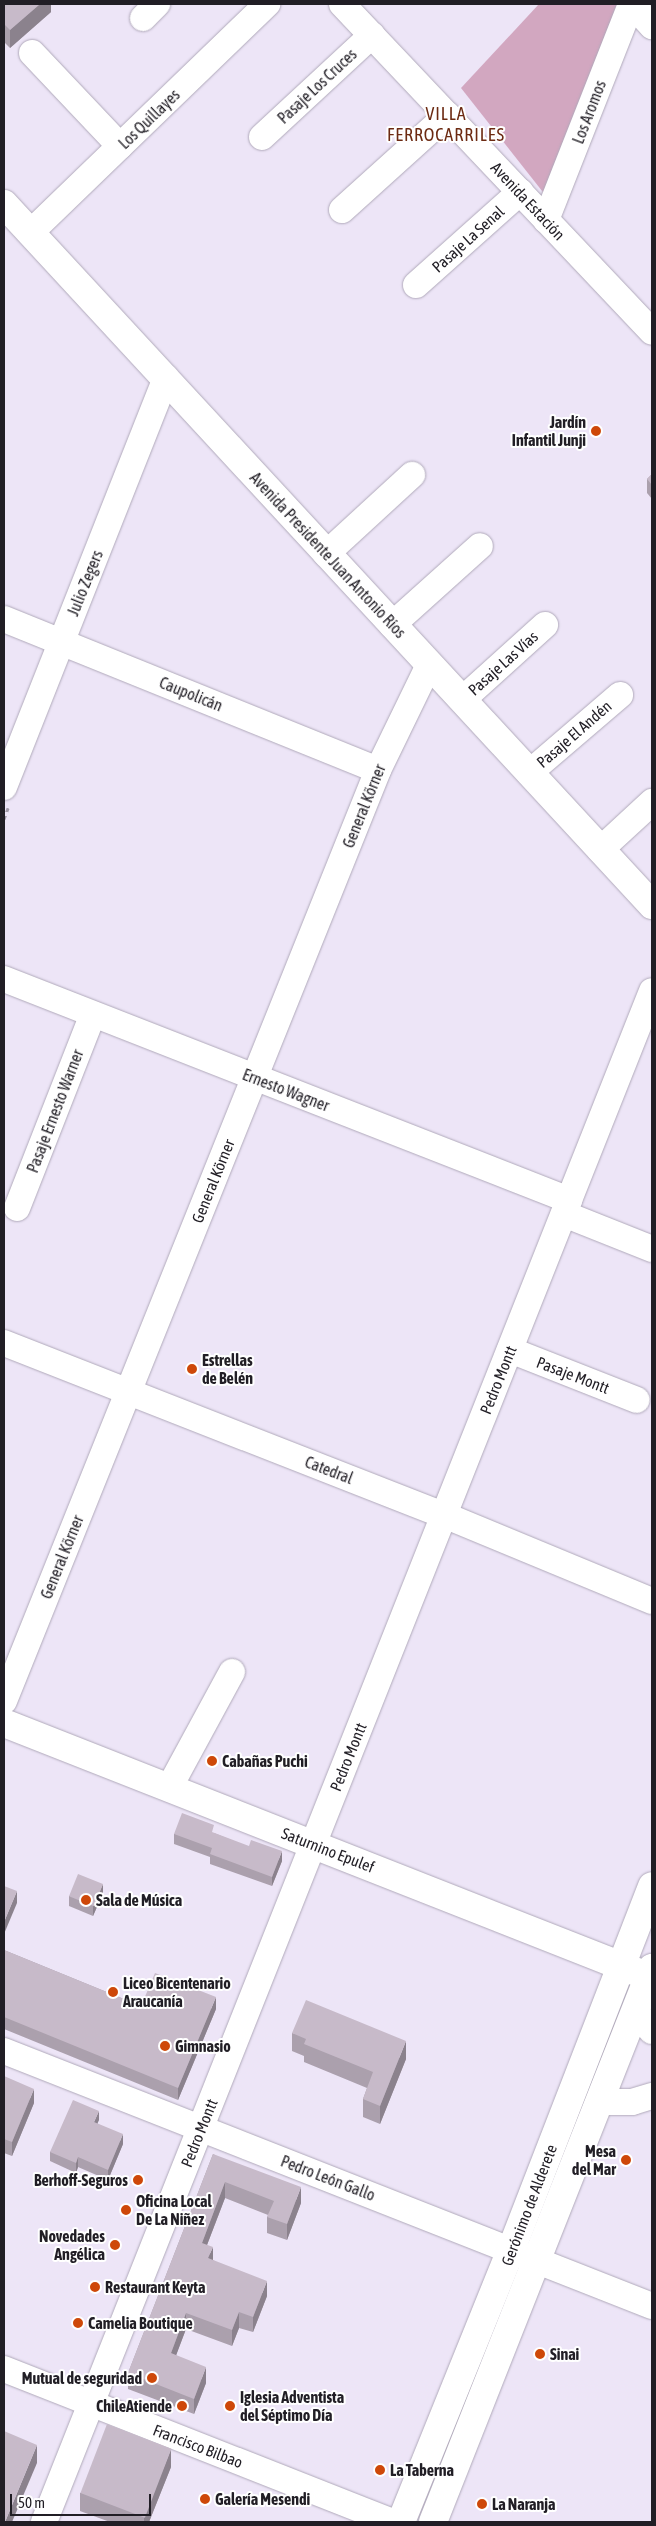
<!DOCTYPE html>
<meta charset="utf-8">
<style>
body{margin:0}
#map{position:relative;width:656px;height:2526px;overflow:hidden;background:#ede5f7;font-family:"Asap Condensed",sans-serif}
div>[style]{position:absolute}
.green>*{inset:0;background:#d2a7c0}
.path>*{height:3px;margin-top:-1.5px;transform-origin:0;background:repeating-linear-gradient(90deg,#a29ba9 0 4px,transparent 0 8px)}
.roads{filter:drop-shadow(0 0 1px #b0a9ba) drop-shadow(0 0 1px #b0a9ba)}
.minor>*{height:26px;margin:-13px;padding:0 13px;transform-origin:13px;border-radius:13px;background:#fff}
.major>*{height:28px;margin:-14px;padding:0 14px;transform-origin:14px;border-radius:14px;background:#fff}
.wall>*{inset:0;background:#aba0ad}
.shaded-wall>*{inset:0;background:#8b828d}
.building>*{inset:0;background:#c7bac9;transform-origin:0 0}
.dots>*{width:14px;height:14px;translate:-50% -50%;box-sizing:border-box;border:2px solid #fff;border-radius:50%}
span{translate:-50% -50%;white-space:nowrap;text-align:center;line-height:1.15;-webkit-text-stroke:4px #fff;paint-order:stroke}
.street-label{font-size:16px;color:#211e25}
.poi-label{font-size:16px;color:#211e25;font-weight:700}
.right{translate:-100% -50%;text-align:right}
.left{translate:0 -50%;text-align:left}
.neighbourhood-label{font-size:18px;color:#6c2a12;letter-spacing:1px}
.frame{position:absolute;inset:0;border:5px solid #211e25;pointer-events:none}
.scale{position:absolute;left:10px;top:2494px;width:141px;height:22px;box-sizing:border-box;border:2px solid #211e25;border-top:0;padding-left:6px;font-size:15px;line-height:18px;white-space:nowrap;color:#211e25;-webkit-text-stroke:4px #fff;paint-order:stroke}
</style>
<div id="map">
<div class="green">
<i style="clip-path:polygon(539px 4px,622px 4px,546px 196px,461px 88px)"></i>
</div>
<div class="path">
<i style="left:4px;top:819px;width:12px;rotate:-70deg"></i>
</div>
<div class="roads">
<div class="minor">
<i style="left:342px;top:4px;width:451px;rotate:46.6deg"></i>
<i style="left:632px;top:4px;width:30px;rotate:48deg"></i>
<i style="left:143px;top:18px;width:20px;rotate:-45deg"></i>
<i style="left:32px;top:53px;width:128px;rotate:46.6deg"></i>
<i style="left:262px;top:137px;width:150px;rotate:-42.8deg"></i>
<i style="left:342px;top:210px;width:142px;rotate:-42.1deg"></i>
<i style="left:546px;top:220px;width:232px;rotate:-68.5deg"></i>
<i style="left:30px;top:233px;width:330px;rotate:-44deg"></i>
<i style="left:416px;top:285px;width:140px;rotate:-41.8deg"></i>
<i style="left:326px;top:554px;width:117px;rotate:-42.6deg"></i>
<i style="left:4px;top:619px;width:403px;rotate:22deg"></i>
<i style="left:392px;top:625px;width:118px;rotate:-41.9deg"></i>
<i style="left:462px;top:700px;width:112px;rotate:-42.1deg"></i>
<i style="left:529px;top:773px;width:120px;rotate:-40.6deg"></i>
<i style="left:4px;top:787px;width:440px;rotate:-68.4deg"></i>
<i style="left:600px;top:850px;width:71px;rotate:-42.7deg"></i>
<i style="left:4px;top:979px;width:607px;rotate:21.36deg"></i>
<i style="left:17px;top:1208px;width:208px;rotate:-68.6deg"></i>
<i style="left:564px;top:1214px;width:95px;rotate:21.7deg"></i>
<i style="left:4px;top:1343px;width:472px;rotate:21.4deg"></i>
<i style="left:444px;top:1515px;width:225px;rotate:22.5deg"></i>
<i style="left:510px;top:1350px;width:136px;rotate:21.5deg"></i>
<i style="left:4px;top:1701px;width:1003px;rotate:-68.11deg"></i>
<i style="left:378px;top:770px;width:117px;rotate:-64.1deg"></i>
<i style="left:169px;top:1788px;width:132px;rotate:-61.5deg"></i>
<i style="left:635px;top:2011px;width:26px;rotate:50deg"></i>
<i style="left:4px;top:2051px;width:696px;rotate:21.48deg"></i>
<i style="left:599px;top:2102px;width:33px"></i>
<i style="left:632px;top:2102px;width:21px;rotate:-17deg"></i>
<i style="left:4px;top:2369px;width:418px;rotate:21.5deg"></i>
<i style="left:44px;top:2522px;width:1647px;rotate:-68.34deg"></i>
</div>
<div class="major">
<i style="left:4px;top:204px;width:955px;rotate:47.25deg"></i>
<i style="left:4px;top:1723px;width:696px;rotate:21.48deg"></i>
<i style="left:401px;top:2522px;width:293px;rotate:-68deg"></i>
<i style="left:511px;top:2250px;width:390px;rotate:-68.8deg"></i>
<i style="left:433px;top:2522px;width:596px;rotate:-68.43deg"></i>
</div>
</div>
<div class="wall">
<i style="clip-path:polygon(4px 4px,51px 4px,51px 12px,10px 48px,4px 42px)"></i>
<i style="clip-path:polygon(652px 474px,652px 499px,647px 493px,647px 479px)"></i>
<i style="clip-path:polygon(214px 1833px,282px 1861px,272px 1886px,210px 1864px,210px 1857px,174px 1844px,174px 1834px)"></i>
<i style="clip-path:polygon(103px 1893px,93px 1916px,69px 1906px,69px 1896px)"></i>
<i style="clip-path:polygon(4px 1950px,141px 2006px,216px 2009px,178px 2100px,4px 2029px)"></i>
<i style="clip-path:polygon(292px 2033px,406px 2059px,380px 2124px,363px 2117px,363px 2099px,367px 2088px,304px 2062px,304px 2056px,292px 2051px)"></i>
<i style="clip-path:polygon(4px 2063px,5px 2077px,34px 2103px,12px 2156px,4px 2153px)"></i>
<i style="clip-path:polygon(99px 2120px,97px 2123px,123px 2144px,108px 2180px,78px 2167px,76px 2173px,50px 2161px,50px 2152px)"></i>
<i style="clip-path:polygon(213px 2154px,301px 2203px,287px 2240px,267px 2233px,267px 2217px,268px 2215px,225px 2198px,207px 2245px,213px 2260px,267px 2296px,253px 2332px,239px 2328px,232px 2346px,186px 2329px,176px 2355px,206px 2383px,194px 2414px,128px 2389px,128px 2373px)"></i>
<i style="clip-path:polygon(171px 2467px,149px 2522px,110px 2522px,80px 2511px,80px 2493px)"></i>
</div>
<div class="shaded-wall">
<i style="clip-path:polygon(40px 4px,51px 4px,51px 12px,10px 48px,10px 30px)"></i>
<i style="clip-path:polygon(282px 1851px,282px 1861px,272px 1886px,272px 1877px)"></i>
<i style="clip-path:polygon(103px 1884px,103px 1893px,93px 1916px,93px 1906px)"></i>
<i style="clip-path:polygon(17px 1891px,17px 1903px,4px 1934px,4px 1922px)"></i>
<i style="clip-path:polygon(216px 1997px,216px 2009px,178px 2100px,178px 2088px)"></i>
<i style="clip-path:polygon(406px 2041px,406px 2059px,380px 2124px,380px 2106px)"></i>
<i style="clip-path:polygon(5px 2063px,5px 2077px,4px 2080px,4px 2066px)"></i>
<i style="clip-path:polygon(34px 2089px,34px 2103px,12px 2156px,12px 2142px)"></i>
<i style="clip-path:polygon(99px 2111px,99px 2120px,94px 2131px,94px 2122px)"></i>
<i style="clip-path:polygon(123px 2134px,123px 2144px,108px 2180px,108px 2170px)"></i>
<i style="clip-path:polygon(78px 2157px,78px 2167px,76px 2173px,76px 2163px)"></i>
<i style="clip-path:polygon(225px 2182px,225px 2198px,202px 2258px,202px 2243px)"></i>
<i style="clip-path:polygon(301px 2187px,301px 2203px,287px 2240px,287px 2224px)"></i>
<i style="clip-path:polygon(213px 2247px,213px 2263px,208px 2258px)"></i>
<i style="clip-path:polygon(267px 2281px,267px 2296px,253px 2332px,253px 2317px)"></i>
<i style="clip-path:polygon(239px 2312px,239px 2328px,232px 2346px,232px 2330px)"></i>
<i style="clip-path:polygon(186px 2313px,186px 2329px,171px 2369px,171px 2353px)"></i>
<i style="clip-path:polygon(206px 2367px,206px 2383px,194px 2414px,194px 2399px)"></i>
<i style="clip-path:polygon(37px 2445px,37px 2463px,12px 2522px,5px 2522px)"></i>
<i style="clip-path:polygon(171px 2449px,171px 2467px,149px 2522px,144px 2522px,144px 2517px)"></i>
</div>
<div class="building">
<i style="clip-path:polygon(4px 4px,40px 4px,10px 30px,4px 24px)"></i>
<i style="clip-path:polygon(652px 474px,652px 485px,647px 479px)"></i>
<i style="clip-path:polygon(182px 1813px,214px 1825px,212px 1832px,249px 1846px,251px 1840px,282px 1851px,272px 1877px,210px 1854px,212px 1848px,174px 1834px)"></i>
<i style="left:78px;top:1874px;width:27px;height:24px;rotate:22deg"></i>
<i style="clip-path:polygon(4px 1886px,17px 1891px,4px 1922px)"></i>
<i style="clip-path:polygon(4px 1950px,141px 2006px,155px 1973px,216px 1997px,178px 2088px,4px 2017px)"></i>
<i style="clip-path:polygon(306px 2000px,406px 2041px,380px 2106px,363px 2099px,373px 2072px,304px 2044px,306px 2039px,292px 2033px)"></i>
<i style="clip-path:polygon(4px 2076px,34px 2089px,12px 2142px,4px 2139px)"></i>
<i style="clip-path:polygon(73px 2100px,99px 2111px,94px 2122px,123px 2134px,108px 2170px,78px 2157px,76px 2163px,50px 2152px)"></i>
<i style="clip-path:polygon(213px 2154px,301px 2187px,287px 2224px,267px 2217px,274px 2201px,225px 2182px,202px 2243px,213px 2247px,208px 2258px,267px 2281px,253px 2317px,239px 2312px,232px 2330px,186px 2313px,171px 2353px,206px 2367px,194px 2399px,128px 2373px)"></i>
<i style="left:107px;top:2424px;width:69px;height:74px;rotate:21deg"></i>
<i style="clip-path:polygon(4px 2431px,37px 2445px,5px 2522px,4px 2522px)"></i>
</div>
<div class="dots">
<i style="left:596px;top:431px;background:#ce4809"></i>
<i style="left:192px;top:1369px;background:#ce4809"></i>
<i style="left:212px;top:1761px;background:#ce4809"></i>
<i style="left:86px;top:1900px;background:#ce4809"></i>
<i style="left:113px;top:1992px;background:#ce4809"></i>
<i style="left:165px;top:2046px;background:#ce4809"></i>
<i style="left:626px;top:2160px;background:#ce4809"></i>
<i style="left:138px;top:2180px;background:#ce4809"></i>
<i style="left:126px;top:2210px;background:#ce4809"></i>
<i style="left:115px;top:2245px;background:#ce4809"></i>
<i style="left:95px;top:2287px;background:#ce4809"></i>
<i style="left:78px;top:2323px;background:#ce4809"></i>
<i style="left:540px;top:2354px;background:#ce4809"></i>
<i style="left:152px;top:2378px;background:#ce4809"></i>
<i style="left:182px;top:2406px;background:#ce4809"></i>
<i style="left:230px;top:2406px;background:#ce4809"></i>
<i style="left:380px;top:2470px;background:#ce4809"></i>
<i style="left:205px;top:2499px;background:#ce4809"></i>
<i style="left:482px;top:2504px;background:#ce4809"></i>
</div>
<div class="street-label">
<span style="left:317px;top:86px;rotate:-43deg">Pasaje Los Cruces</span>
<span style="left:589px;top:112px;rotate:-69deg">Los Aromos</span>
<span style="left:149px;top:119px;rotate:-44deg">Los Quillayes</span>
<span style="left:528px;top:201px;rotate:47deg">Avenida Estación</span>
<span style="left:468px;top:239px;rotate:-42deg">Pasaje La Senal</span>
<span style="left:328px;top:555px;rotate:47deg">Avenida Presidente Juan Antonio Ríos</span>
<span style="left:85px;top:583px;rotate:-68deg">Julio Zegers</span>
<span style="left:503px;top:663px;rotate:-42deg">Pasaje Las Vías</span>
<span style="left:191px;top:694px;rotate:22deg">Caupolicán</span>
<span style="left:574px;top:734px;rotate:-41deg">Pasaje El Andén</span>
<span style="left:364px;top:806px;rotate:-68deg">General Körner</span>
<span style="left:286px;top:1090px;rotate:21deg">Ernesto Wagner</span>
<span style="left:55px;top:1111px;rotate:-69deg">Pasaje Ernesto Warner</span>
<span style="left:213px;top:1181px;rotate:-68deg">General Körner</span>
<span style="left:573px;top:1375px;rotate:21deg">Pasaje Montt</span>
<span style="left:498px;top:1380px;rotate:-68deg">Pedro Montt</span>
<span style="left:329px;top:1470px;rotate:21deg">Catedral</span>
<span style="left:62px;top:1557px;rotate:-68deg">General Körner</span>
<span style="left:348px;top:1757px;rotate:-68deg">Pedro Montt</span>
<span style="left:328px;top:1850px;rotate:21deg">Saturnino Epulef</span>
<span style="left:199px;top:2133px;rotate:-68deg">Pedro Montt</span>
<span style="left:328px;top:2178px;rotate:21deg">Pedro León Gallo</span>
<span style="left:529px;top:2205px;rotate:-69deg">Gerónimo de Alderete</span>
<span style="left:198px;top:2446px;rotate:21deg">Francisco Bilbao</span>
</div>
<div class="poi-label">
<span class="right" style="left:586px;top:431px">Jardín<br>Infantil Junji</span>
<span class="left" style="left:202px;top:1369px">Estrellas<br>de Belén</span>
<span class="left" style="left:222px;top:1761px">Cabañas Puchi</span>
<span class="left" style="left:96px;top:1900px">Sala de Música</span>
<span class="left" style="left:123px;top:1992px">Liceo Bicentenario<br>Araucanía</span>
<span class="left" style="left:175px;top:2046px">Gimnasio</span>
<span class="right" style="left:616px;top:2160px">Mesa<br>del Mar</span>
<span class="right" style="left:128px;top:2180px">Berhoff-Seguros</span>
<span class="left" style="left:136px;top:2210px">Oficina Local<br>De La Niñez</span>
<span class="right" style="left:105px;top:2245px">Novedades<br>Angélica</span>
<span class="left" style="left:105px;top:2287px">Restaurant Keyta</span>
<span class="left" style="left:88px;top:2323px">Camelia Boutique</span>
<span class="left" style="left:550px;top:2354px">Sinai</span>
<span class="right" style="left:142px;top:2378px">Mutual de seguridad</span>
<span class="left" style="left:240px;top:2406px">Iglesia Adventista<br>del Séptimo Día</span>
<span class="right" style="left:172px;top:2406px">ChileAtiende</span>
<span class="left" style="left:390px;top:2470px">La Taberna</span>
<span class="left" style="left:215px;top:2499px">Galería Mesendi</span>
<span class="left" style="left:492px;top:2504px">La Naranja</span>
</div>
<div class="neighbourhood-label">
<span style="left:446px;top:125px">VILLA<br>FERROCARRILES</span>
</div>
<div class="frame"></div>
<div class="scale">50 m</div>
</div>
